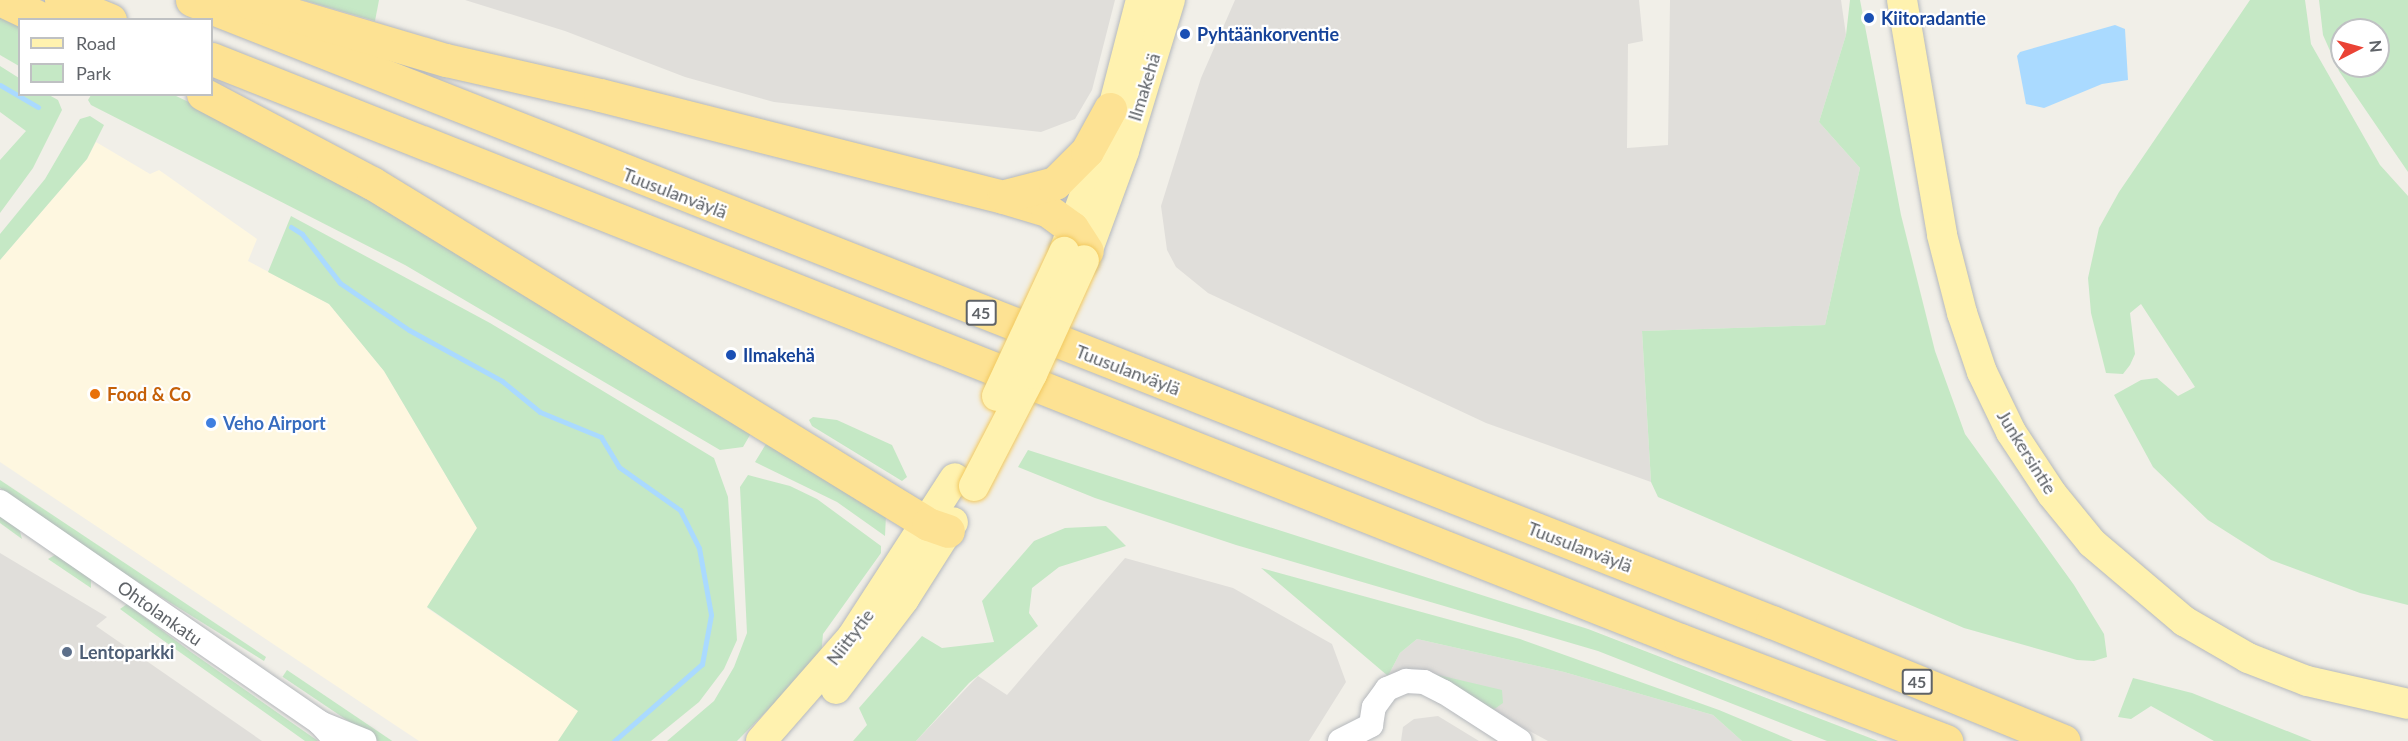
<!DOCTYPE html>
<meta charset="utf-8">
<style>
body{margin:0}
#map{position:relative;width:2408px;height:741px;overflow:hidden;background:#f1efe8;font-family:Lato,sans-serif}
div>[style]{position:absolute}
.commercial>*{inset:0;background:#fef7e0}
.industrial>*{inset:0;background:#e0deda}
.green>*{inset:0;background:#c5e8c5;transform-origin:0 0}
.water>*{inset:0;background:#aadaff}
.stream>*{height:5px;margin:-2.5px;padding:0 2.5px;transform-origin:2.5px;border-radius:2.5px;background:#aadaff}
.roads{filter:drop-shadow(0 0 2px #b5b8bc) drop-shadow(0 0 2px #b5b8bc)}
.minor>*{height:24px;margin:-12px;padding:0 12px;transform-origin:12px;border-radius:12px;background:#fff}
.major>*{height:30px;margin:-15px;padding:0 15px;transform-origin:15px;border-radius:15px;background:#fff2af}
.highway>*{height:33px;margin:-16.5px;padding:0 16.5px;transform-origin:16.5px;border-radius:16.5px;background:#fde293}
.bridges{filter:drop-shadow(0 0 2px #f2c960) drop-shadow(0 0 2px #f2c960)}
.major-bridge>*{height:30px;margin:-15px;padding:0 15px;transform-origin:15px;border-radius:15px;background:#fff2af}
.dots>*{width:16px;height:16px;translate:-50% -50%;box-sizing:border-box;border:3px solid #fff;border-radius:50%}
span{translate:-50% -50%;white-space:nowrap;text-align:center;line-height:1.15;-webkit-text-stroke:4.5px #fff;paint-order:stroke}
.shield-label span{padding:2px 4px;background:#fff;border:2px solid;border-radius:4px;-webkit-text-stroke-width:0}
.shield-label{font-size:16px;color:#5f6368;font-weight:700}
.transit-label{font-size:18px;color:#164399;font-weight:700}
.left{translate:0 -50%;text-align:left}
.street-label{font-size:18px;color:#5f6368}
.food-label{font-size:18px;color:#c56008;font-weight:700}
.shop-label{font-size:18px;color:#366cbe;font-weight:700}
.service-label{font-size:18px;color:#4e5e75;font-weight:700}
.legend{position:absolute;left:18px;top:18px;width:195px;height:78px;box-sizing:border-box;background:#fff;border:2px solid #bfc1c3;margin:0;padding:8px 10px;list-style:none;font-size:18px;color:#5f6368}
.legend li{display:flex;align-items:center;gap:12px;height:30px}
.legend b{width:30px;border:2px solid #bfc1c3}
.north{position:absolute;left:2330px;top:18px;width:60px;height:60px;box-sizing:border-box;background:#fff;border:2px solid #bfc1c3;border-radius:50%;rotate:84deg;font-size:16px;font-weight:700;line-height:24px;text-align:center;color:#5f6368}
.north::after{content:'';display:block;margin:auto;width:21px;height:27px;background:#ea4335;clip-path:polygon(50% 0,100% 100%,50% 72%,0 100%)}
</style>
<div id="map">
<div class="commercial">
<i style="clip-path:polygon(96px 142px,150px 174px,159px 170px,257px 239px,248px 261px,329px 304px,384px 371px,477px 528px,427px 608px,579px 711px,558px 741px,419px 741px,0 462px,0 260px,87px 159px)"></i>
</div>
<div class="industrial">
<i style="clip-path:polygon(465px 0,1115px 0,1092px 90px,1075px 119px,1041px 132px,774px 102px,685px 77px,565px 31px)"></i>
<i style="clip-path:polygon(1235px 0,1639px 0,1643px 41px,1628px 44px,1627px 148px,1668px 145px,1670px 0,1841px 0,1846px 35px,1819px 122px,1860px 168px,1825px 325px,1642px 331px,1651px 482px,1486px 423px,1208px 293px,1176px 267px,1167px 250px,1161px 206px,1201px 78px)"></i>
<i style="clip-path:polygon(0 553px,107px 617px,96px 626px,262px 741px,0 741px)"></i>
<i style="clip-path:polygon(1125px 558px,1233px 588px,1332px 644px,1346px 682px,1309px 741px,916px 741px,978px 676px,1007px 695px)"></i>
<i style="clip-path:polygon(1417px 639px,1564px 672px,1713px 715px,1742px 741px,1548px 741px,1426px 675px,1388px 676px,1400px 653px)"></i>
<i style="clip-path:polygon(1438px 716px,1479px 741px,1401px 741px,1403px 727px,1414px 719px)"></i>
</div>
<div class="green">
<i style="clip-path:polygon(303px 0,379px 0,375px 21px)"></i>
<i style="clip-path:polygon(1850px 0,1860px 0,1901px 215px,1935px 351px,1965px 434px,2074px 585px,2104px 634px,2107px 657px,2094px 661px,2077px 660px,1964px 628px,1658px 497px,1651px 482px,1642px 331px,1825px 325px,1860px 168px,1819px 122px,1846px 35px)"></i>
<i style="clip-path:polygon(2250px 0,2305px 0,2311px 44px,2380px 165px,2408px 196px,2408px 605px,2360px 593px,2271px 560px,2208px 520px,2153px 467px,2114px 395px,2141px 380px,2157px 378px,2178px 396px,2195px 387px,2141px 304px,2130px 313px,2135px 354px,2130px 365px,2123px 374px,2106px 373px,2091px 313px,2088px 278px,2099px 228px,2119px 192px)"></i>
<i style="clip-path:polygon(evenodd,2319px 0,2408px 0,2408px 172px,2339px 71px,2323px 35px,2319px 0,2342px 30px,2378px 30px,2378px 66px,2342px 66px,2342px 30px)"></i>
<i style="clip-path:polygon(0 15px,19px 24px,19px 66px,0 55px)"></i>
<i style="clip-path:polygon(0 66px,19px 78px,20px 94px,49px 95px,58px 100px,62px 110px,33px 168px,0 213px,0 160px,26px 131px,0 112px)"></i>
<i style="clip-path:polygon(91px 95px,174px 95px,258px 135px,754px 428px,743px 447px,720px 450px,405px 265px,91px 105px,88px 100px)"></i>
<i style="clip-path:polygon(90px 116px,104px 125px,87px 159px,0 260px,0 234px,45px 179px,80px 119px)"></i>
<i style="clip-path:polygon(291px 216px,490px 323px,714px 458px,728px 497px,737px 640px,724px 669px,699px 702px,651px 741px,558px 741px,578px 711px,427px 607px,477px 528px,384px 371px,329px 304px,268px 272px)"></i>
<i style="clip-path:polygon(813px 417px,837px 420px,892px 445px,907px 477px,902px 481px,812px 426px,809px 420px)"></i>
<i style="clip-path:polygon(769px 439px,886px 515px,885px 536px,837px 502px,755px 462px)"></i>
<i style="clip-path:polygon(1028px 450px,1588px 629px,1878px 741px,1827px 741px,1598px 651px,1236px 545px,1095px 498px,1018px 467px)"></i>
<i style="clip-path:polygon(748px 475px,790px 486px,817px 499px,881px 546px,881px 553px,823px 634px,821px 656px,737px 741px,667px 741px,714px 701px,734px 667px,747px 633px,740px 487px)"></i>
<i style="clip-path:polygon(0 480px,266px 657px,264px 661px,97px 557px,0 488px)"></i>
<i style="clip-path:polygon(0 515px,19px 528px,22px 539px,0 523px)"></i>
<i style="clip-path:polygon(1106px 526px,1126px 546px,1059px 567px,1032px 588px,1029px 613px,1038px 626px,969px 683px,916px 741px,853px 741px,867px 725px,859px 708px,922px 636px,942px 648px,994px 642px,982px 601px,1034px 541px,1065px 528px)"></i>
<i style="clip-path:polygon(55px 555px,91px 578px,91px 588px,48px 559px)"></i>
<i style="clip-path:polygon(1261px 568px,1520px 639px,1719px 710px,1793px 741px,1742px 741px,1713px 715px,1564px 672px,1417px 639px,1400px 653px,1388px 676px)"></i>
<i style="clip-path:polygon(127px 604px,191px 652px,318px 741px,305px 741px,150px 631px,120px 609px)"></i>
<i style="left:287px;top:670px;width:128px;height:8px;rotate:34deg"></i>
<i style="clip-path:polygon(1430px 673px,1502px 690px,1503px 703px,1493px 710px)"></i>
<i style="clip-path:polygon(2133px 678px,2192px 693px,2312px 741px,2214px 741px,2151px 706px,2131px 719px,2118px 717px)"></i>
</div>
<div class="water">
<i style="clip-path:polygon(2115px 25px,2125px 29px,2128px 80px,2102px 84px,2044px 108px,2026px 104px,2017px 56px,2020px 52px)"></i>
</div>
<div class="stream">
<i style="left:0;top:85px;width:44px;rotate:30.1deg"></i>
<i style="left:291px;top:227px;width:13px;rotate:32deg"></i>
<i style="left:302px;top:234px;width:62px;rotate:52.2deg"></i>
<i style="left:340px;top:283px;width:83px;rotate:34.3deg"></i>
<i style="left:409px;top:330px;width:106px;rotate:28.7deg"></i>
<i style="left:502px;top:381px;width:49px;rotate:39.2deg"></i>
<i style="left:540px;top:412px;width:66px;rotate:22.3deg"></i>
<i style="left:601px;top:437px;width:35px;rotate:59deg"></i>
<i style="left:619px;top:467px;width:75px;rotate:35.2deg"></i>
<i style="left:680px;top:510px;width:42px;rotate:63.4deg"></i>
<i style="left:699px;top:548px;width:68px;rotate:79.8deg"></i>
<i style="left:711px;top:615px;width:50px;rotate:100.4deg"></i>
<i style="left:702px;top:664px;width:117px;rotate:138.8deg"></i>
</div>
<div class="roads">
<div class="minor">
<i style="left:0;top:502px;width:389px;rotate:34.6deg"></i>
<i style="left:320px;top:723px;width:24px;rotate:48deg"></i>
<i style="left:320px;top:723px;width:48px;rotate:22.2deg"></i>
<i style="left:1340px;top:741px;width:35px;rotate:-27deg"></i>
<i style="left:1371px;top:725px;width:18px;rotate:-81deg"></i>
<i style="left:1374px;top:707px;width:22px;rotate:-54deg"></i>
<i style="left:1387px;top:689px;width:21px;rotate:-23deg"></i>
<i style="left:1406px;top:681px;width:18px;rotate:3deg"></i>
<i style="left:1424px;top:682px;width:22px;rotate:27deg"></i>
<i style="left:1444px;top:692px;width:90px;rotate:32.8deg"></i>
</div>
<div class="major">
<i style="left:1902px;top:0;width:238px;rotate:80.3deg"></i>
<i style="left:1942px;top:235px;width:81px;rotate:75.6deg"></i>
<i style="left:1962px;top:313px;width:62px;rotate:71.3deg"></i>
<i style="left:1982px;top:372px;width:67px;rotate:64.2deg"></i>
<i style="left:2011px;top:432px;width:74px;rotate:56.5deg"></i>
<i style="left:2052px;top:494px;width:63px;rotate:50.8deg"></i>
<i style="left:2092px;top:543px;width:121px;rotate:40.3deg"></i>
<i style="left:2184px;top:621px;width:74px;rotate:30deg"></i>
<i style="left:2248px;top:658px;width:63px;rotate:21.3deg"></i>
<i style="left:2307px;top:681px;width:104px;rotate:12.8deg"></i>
<i style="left:1065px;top:249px;width:117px;rotate:-70deg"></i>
<i style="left:1105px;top:139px;width:144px;rotate:-75.5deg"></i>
<i style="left:1084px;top:260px;width:116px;rotate:-69.8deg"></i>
<i style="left:1124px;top:151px;width:158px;rotate:-73.1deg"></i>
<i style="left:836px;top:689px;width:113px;rotate:-52.9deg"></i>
<i style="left:904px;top:599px;width:91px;rotate:-57.5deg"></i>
<i style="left:761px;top:741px;width:138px;rotate:-48.8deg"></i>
<i style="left:852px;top:637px;width:189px;rotate:-57.1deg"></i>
</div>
<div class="highway">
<i style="left:2px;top:0;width:47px;rotate:25.5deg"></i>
<i style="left:61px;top:0;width:53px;rotate:22.2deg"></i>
<i style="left:192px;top:0;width:1698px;rotate:21.49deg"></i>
<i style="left:1772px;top:622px;width:315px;rotate:22.2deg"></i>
<i style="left:243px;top:0;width:212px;rotate:16.5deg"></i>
<i style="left:446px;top:60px;width:158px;rotate:12.8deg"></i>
<i style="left:600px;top:95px;width:416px;rotate:14.2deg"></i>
<i style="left:1003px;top:197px;width:46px;rotate:16.5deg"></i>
<i style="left:1047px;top:210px;width:31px;rotate:36deg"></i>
<i style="left:1072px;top:228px;width:27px;rotate:57deg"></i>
<i style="left:212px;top:59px;width:1579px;rotate:21.59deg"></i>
<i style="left:1680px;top:640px;width:285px;rotate:20.8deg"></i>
<i style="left:203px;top:94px;width:191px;rotate:27.8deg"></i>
<i style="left:372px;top:183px;width:652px;rotate:31.52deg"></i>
<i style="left:928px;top:524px;width:21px;rotate:19deg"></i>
<i style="left:1005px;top:196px;width:52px;rotate:-14.6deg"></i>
<i style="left:1055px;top:183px;width:45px;rotate:-45deg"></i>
<i style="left:1087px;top:151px;width:48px;rotate:-61.3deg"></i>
</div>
</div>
<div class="bridges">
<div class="major-bridge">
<i style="left:997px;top:396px;width:159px;rotate:-65deg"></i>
<i style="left:974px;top:486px;width:126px;rotate:-62.6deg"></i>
<i style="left:1032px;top:374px;width:125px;rotate:-65.5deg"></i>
</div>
</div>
<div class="dots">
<i style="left:1869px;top:18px;background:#1a4fb4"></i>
<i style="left:1185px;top:34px;background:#1a4fb4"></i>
<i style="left:731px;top:355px;background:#1a4fb4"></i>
<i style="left:95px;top:394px;background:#e8710a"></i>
<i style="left:211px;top:423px;background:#3f7fe0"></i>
<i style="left:67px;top:652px;background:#5c6f8a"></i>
</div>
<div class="shield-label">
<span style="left:981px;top:313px">45</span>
<span style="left:1917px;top:682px">45</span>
</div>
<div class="transit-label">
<span class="left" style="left:1881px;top:18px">Kiitoradantie</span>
<span class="left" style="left:1197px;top:34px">Pyhtäänkorventie</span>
<span class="left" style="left:743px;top:355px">Ilmakehä</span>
</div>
<div class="street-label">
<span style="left:1144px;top:87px;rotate:-73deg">Ilmakehä</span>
<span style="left:675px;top:193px;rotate:21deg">Tuusulanväylä</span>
<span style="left:1128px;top:370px;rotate:21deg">Tuusulanväylä</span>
<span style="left:2027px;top:452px;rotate:58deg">Junkersintie</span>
<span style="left:1580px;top:547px;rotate:21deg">Tuusulanväylä</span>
<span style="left:160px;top:613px;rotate:35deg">Ohtolankatu</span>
<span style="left:850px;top:637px;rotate:-53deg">Niittytie</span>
</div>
<div class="food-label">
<span class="left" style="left:107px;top:394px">Food &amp; Co</span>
</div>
<div class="shop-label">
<span class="left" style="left:223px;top:423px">Veho Airport</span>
</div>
<div class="service-label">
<span class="left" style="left:79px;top:652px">Lentoparkki</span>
</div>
<ul class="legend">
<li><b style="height:8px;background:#fff2af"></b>Road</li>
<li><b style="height:16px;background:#c5e8c5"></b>Park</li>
</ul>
<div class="north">N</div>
</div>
